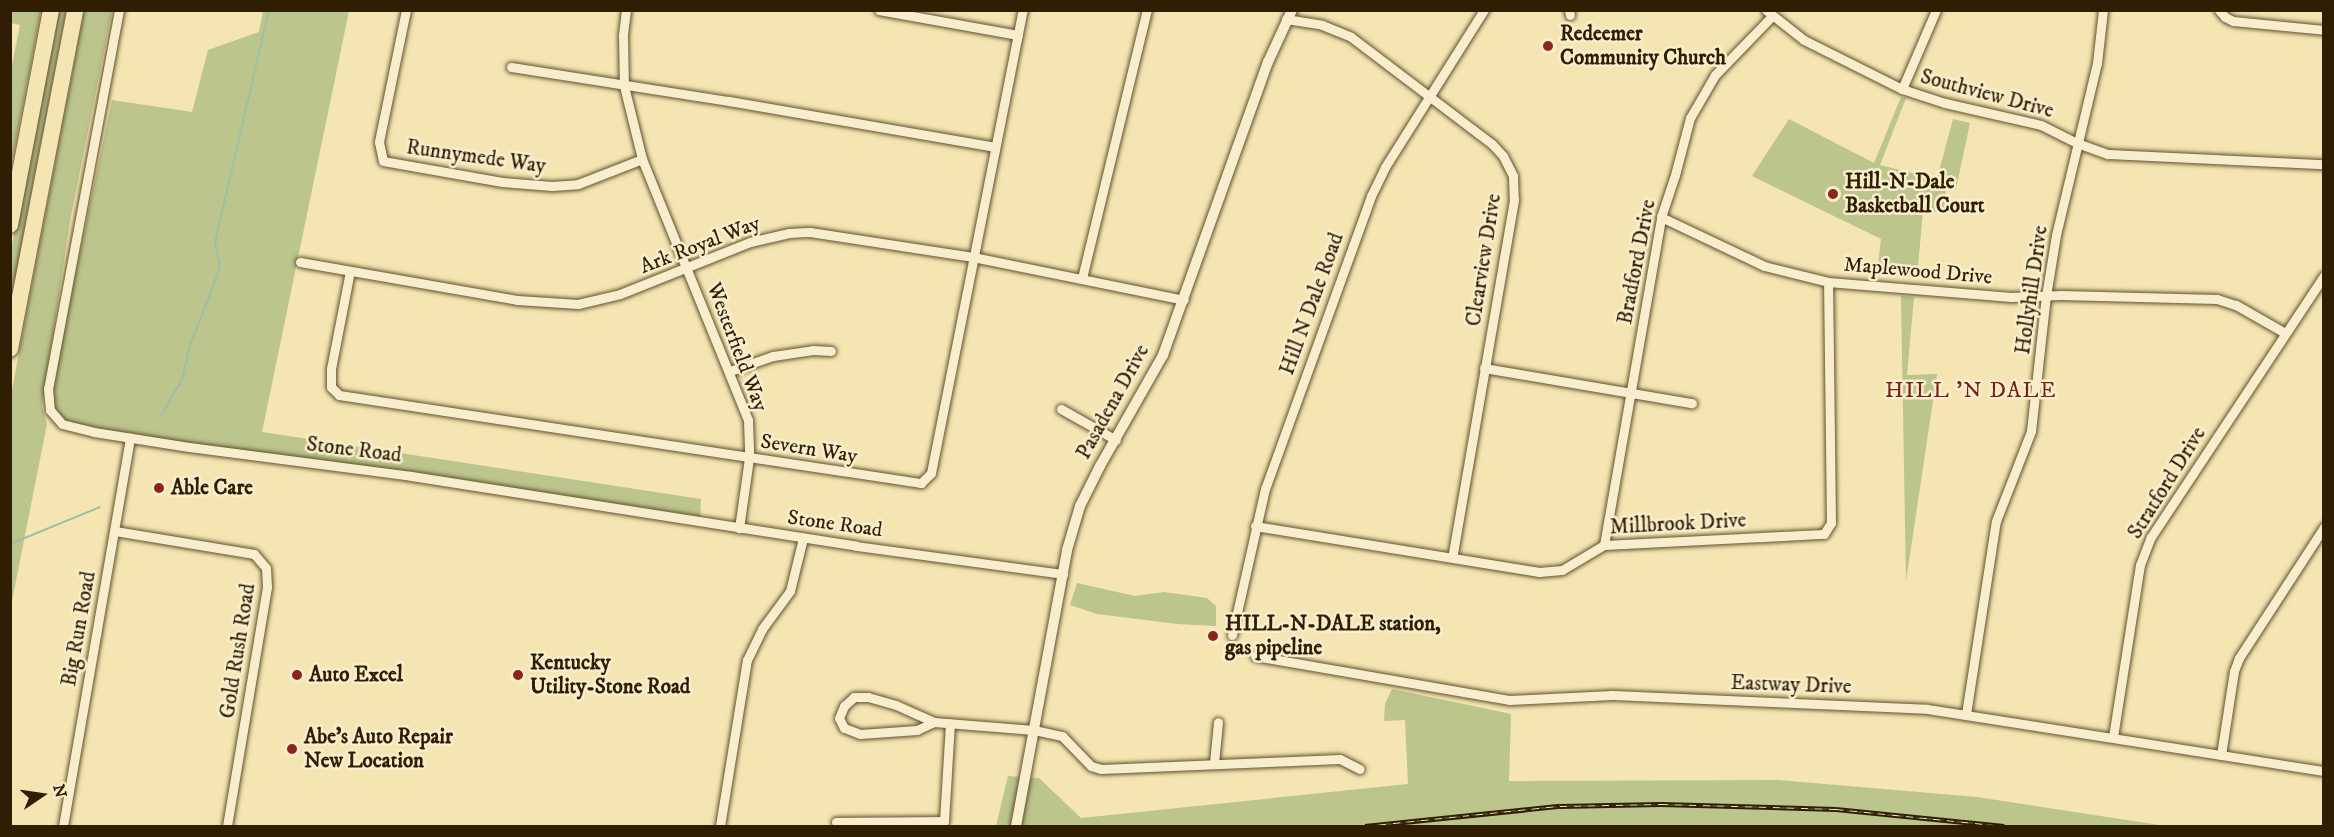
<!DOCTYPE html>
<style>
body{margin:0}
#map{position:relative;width:2334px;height:837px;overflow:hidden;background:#f4e5b2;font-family:"IM FELL DW Pica",serif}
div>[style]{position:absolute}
.green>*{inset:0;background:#bbc58c}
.stream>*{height:2px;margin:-1px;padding:0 1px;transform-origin:1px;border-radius:1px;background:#9cc0a8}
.roads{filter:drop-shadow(0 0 2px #61502f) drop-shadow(0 0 2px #61502f)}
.minor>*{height:9px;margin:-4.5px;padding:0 4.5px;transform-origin:4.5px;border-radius:4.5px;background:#f8eecd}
.tertiary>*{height:10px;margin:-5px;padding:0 5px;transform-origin:5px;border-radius:5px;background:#f8eecd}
.motorway>*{height:16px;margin:-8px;padding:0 8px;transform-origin:8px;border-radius:8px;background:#f4e5b2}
.rail>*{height:4.5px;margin-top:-2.25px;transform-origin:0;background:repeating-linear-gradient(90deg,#f8eecd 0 7px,#301e03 0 14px);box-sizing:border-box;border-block:2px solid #301e03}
.dots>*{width:16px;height:16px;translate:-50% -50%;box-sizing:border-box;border:3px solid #f8eecd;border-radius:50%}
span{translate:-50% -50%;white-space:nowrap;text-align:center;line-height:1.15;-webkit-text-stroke:5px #f8eecd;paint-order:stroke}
.poi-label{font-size:21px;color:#301e03;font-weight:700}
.left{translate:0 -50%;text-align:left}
.street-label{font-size:21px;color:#301e03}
.neighbourhood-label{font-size:22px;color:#7a1f14;letter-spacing:1.5px}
.frame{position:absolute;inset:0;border:12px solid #301e03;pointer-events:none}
.north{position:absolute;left:12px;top:765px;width:60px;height:60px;-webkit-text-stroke:4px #f8eecd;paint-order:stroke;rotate:77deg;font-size:16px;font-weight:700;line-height:24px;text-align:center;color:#301e03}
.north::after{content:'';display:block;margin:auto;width:21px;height:27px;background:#301e03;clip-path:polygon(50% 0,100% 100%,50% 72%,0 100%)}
</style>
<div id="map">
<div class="green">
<i style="clip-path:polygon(10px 11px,41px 11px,11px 165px,11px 70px,20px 25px,11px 23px)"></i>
<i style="clip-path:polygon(57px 11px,66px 11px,11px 300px,11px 250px)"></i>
<i style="clip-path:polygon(84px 11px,112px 11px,70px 221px,42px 406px,47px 424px,10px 611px,11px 395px)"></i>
<i style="clip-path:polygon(263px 11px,349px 11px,262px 432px,701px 499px,700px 522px,68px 427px,48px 404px,112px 100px,192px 112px,208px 50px,259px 32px)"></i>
<i style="clip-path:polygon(1901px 97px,1906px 98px,1880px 165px,1937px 179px,1953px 119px,1970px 123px,1956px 189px,1946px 188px,1944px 212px,1923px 211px,1917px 277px,1877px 274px,1881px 239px,1752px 176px,1789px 119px,1874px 163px)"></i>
<i style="clip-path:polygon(1901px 296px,1914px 297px,1907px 375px,1937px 374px,1906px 581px)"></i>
<i style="clip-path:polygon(1077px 583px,1135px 596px,1164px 592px,1207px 598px,1216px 606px,1216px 626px,1177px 624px,1097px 614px,1070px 605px)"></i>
<i style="clip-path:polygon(1392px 689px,1511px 714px,1509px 781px,1778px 780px,1977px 797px,2166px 826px,996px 826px,1008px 776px,1039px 778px,1081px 818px,1408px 784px,1405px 720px,1384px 721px,1385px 704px)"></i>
</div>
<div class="stream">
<i style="left:162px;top:414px;width:39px;rotate:-60deg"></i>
<i style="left:182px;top:380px;width:35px;rotate:-77deg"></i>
<i style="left:190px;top:346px;width:84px;rotate:-69deg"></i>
<i style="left:220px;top:268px;width:26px;rotate:-101deg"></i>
<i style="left:215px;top:242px;width:238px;rotate:-76.9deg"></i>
<i style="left:10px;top:544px;width:97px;rotate:-22.3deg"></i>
</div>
<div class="roads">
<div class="minor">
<i style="left:119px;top:10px;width:385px;rotate:100.6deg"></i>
<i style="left:48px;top:388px;width:22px;rotate:85deg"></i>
<i style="left:50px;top:410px;width:18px;rotate:49deg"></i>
<i style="left:62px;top:424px;width:33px;rotate:14deg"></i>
<i style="left:94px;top:432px;width:96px;rotate:9deg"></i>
<i style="left:189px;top:447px;width:224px;rotate:7.4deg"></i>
<i style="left:411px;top:476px;width:450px;rotate:8.9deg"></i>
<i style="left:856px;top:546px;width:209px;rotate:7.7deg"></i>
<i style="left:406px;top:10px;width:135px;rotate:101.6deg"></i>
<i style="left:379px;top:142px;width:19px;rotate:78deg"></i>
<i style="left:383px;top:161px;width:121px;rotate:10deg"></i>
<i style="left:502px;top:182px;width:50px;rotate:4.6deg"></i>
<i style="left:552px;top:186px;width:26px;rotate:-4deg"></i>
<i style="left:578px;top:184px;width:69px;rotate:-21.3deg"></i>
<i style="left:626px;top:10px;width:26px;rotate:97deg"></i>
<i style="left:623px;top:36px;width:50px;rotate:88.9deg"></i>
<i style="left:624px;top:86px;width:75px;rotate:76.1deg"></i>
<i style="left:642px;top:159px;width:282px;rotate:67.9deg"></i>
<i style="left:748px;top:420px;width:38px;rotate:88deg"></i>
<i style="left:749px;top:458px;width:71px;rotate:98.1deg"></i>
<i style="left:879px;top:10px;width:141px;rotate:10.2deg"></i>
<i style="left:1569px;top:10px;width:5px;rotate:79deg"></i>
<i style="left:1766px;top:10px;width:48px;rotate:38.3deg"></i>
<i style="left:1804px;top:40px;width:110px;rotate:26.6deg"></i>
<i style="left:1902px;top:89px;width:45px;rotate:18deg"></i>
<i style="left:1945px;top:103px;width:98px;rotate:12.9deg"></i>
<i style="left:2041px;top:125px;width:40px;rotate:26.6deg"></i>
<i style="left:2077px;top:143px;width:33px;rotate:20deg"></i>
<i style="left:2108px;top:154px;width:216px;rotate:2.7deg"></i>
<i style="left:2219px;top:10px;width:9px;rotate:49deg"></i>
<i style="left:2225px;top:17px;width:9px;rotate:27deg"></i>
<i style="left:2233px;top:21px;width:91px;rotate:5.6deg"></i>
<i style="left:1286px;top:19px;width:36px;rotate:9deg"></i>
<i style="left:1322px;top:25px;width:31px;rotate:22deg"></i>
<i style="left:1351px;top:37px;width:177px;rotate:37.2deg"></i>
<i style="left:1492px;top:144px;width:16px;rotate:47deg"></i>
<i style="left:1503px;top:156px;width:22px;rotate:63deg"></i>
<i style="left:1513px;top:176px;width:24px;rotate:88deg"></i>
<i style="left:1514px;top:200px;width:363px;rotate:99.8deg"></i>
<i style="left:511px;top:67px;width:221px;rotate:8.9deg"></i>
<i style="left:729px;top:101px;width:269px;rotate:9.8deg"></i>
<i style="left:1902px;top:89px;width:86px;rotate:-66.7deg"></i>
<i style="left:1661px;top:217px;width:114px;rotate:25.4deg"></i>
<i style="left:1764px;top:266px;width:66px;rotate:14deg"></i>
<i style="left:1828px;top:282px;width:184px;rotate:4.7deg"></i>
<i style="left:2011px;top:297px;width:50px;rotate:-2.3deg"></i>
<i style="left:2061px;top:295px;width:156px;rotate:1.5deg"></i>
<i style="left:2217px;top:299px;width:20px;rotate:18deg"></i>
<i style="left:2236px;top:305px;width:56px;rotate:29.7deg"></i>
<i style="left:300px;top:262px;width:220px;rotate:9.9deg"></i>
<i style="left:517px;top:300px;width:61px;rotate:3.8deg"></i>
<i style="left:578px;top:304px;width:43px;rotate:-13.4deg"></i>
<i style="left:620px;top:294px;width:140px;rotate:-21.8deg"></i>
<i style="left:750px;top:242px;width:40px;rotate:-13deg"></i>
<i style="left:789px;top:233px;width:21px;rotate:-3deg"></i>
<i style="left:810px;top:232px;width:165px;rotate:8.7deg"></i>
<i style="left:973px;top:257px;width:215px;rotate:11.5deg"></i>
<i style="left:350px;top:271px;width:100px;rotate:101deg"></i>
<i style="left:331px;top:369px;width:18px;rotate:90deg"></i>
<i style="left:331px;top:387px;width:11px;rotate:45deg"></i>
<i style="left:339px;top:395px;width:589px;rotate:8.6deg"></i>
<i style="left:921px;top:483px;width:14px;rotate:-45deg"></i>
<i style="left:931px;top:473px;width:472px;rotate:-78.8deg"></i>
<i style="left:1082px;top:278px;width:276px;rotate:-76.4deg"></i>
<i style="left:1484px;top:368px;width:211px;rotate:9.6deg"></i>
<i style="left:730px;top:371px;width:46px;rotate:-19.2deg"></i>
<i style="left:773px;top:356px;width:40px;rotate:-8.5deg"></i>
<i style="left:813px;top:350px;width:18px;rotate:3deg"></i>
<i style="left:1061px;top:409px;width:63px;rotate:29.4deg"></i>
<i style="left:1255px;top:526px;width:288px;rotate:9.2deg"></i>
<i style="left:1539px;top:572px;width:23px;rotate:-5deg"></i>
<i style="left:1562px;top:570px;width:49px;rotate:-30.8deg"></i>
<i style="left:1604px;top:545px;width:220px;rotate:-2.9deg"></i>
<i style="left:1824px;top:534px;width:13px;rotate:-58deg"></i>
<i style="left:1831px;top:523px;width:241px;rotate:-90.7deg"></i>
<i style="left:115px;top:531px;width:141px;rotate:9.4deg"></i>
<i style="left:254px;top:554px;width:18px;rotate:49deg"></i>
<i style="left:266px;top:568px;width:19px;rotate:87deg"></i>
<i style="left:267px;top:587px;width:242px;rotate:99.5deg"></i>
<i style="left:1604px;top:545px;width:333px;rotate:-80.1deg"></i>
<i style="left:1661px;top:217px;width:44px;rotate:-71.6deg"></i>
<i style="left:1675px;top:175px;width:59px;rotate:-75.3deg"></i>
<i style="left:1690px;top:118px;width:50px;rotate:-59.8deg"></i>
<i style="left:1715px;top:75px;width:82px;rotate:-46deg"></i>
<i style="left:1232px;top:635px;width:150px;rotate:-77.3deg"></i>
<i style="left:1265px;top:489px;width:312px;rotate:-70.1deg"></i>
<i style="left:1371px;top:196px;width:32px;rotate:-64deg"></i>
<i style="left:1385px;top:167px;width:186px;rotate:-57.8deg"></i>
<i style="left:1255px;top:656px;width:259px;rotate:9.8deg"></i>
<i style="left:1510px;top:700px;width:102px;rotate:-2.8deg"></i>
<i style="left:1612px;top:695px;width:315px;rotate:2.5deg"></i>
<i style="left:1927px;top:709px;width:402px;rotate:8.9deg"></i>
<i style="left:1966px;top:714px;width:195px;rotate:-81.2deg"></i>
<i style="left:1996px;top:521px;width:97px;rotate:-68.7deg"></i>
<i style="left:2031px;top:431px;width:136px;rotate:-83.7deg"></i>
<i style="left:2046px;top:296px;width:62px;rotate:-80.7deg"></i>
<i style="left:2056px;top:235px;width:177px;rotate:-76.6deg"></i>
<i style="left:2097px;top:63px;width:53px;rotate:-83.5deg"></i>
<i style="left:934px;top:722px;width:19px;rotate:155deg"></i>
<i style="left:917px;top:730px;width:57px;rotate:176deg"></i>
<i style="left:860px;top:734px;width:17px;rotate:-159deg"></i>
<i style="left:844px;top:728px;width:11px;rotate:-117deg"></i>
<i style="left:839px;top:718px;width:13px;rotate:-67deg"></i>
<i style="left:844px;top:706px;width:13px;rotate:-42deg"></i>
<i style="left:854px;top:697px;width:14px"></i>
<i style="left:868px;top:697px;width:29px;rotate:16deg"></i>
<i style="left:896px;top:705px;width:42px;rotate:24.1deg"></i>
<i style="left:934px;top:722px;width:100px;rotate:4.6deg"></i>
<i style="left:1034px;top:730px;width:29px;rotate:12deg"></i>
<i style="left:1062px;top:736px;width:42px;rotate:46deg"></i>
<i style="left:1091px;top:766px;width:10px;rotate:17deg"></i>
<i style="left:1101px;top:769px;width:239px;rotate:-2.4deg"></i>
<i style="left:1340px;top:759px;width:22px;rotate:27deg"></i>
<i style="left:2113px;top:737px;width:174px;rotate:-81.1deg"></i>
<i style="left:2140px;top:565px;width:30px;rotate:-69deg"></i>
<i style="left:2151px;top:537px;width:313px;rotate:-56.5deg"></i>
<i style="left:2221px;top:755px;width:85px;rotate:-81.2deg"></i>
<i style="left:2234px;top:671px;width:14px;rotate:-69deg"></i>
<i style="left:2239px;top:658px;width:156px;rotate:-57deg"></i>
<i style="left:1214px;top:763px;width:41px;rotate:-84.4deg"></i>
<i style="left:836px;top:822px;width:108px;rotate:-0.5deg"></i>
<i style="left:944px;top:821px;width:98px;rotate:-86.5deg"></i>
<i style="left:63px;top:826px;width:394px;rotate:-80.2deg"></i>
<i style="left:720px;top:826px;width:168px;rotate:-80.8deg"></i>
<i style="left:747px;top:660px;width:34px;rotate:-64deg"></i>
<i style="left:762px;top:629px;width:47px;rotate:-53.6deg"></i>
<i style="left:790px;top:591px;width:55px;rotate:-76.2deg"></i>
</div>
<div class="tertiary">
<i style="left:1016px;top:826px;width:281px;rotate:-79.5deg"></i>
<i style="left:1067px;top:550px;width:46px;rotate:-73.5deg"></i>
<i style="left:1080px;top:506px;width:45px;rotate:-63.4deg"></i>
<i style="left:1100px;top:466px;width:128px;rotate:-60.4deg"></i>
<i style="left:1163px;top:355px;width:311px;rotate:-70.3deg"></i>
<i style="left:1268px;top:62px;width:57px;rotate:-65.2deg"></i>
</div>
<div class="motorway">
<i style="left:10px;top:225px;width:219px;rotate:-79.2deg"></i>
<i style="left:10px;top:349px;width:345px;rotate:-79.1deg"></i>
</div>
</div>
<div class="rail">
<i style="left:1365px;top:826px;width:196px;rotate:-5.9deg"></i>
<i style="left:1560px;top:806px;width:101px;rotate:-1.1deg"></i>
<i style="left:1661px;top:804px;width:175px;rotate:1.6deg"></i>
<i style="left:1836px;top:809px;width:169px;rotate:5.8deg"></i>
</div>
<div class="dots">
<i style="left:1548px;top:46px;background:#8f2418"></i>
<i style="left:1833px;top:194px;background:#8f2418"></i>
<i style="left:159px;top:488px;background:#8f2418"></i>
<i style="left:1213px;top:636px;background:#8f2418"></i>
<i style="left:297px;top:675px;background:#8f2418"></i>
<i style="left:518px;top:675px;background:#8f2418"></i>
<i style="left:292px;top:749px;background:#8f2418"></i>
</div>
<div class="poi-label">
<span class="left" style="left:1560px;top:46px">Redeemer<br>Community Church</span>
<span class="left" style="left:1845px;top:194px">Hill-N-Dale<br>Basketball Court</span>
<span class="left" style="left:171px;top:488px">Able Care</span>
<span class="left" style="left:1225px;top:636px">HILL-N-DALE station,<br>gas pipeline</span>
<span class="left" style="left:530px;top:675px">Kentucky<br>Utility-Stone Road</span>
<span class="left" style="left:309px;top:675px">Auto Excel</span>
<span class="left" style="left:304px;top:749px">Abe's Auto Repair<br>New Location</span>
</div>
<div class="street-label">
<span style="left:1987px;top:94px;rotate:15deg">Southview Drive</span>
<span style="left:476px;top:157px;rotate:8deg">Runnymede Way</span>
<span style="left:700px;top:245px;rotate:-21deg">Ark Royal Way</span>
<span style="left:1484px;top:260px;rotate:-81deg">Clearview Drive</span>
<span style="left:1637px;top:262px;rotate:-79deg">Bradford Drive</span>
<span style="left:1918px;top:271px;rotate:5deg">Maplewood Drive</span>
<span style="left:2032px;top:290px;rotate:-82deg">Hollyhill Drive</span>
<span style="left:1312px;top:304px;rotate:-70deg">Hill N Dale Road</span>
<span style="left:737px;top:347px;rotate:69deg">Westerfield Way</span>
<span style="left:1113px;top:402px;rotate:-61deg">Pasadena Drive</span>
<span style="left:809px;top:449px;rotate:9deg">Severn Way</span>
<span style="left:354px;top:450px;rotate:7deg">Stone Road</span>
<span style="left:2167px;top:483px;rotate:-58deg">Stratford Drive</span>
<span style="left:835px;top:524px;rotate:8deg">Stone Road</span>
<span style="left:1678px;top:524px;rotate:-3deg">Millbrook Drive</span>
<span style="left:79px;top:629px;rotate:-80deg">Big Run Road</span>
<span style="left:238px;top:651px;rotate:-81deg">Gold Rush Road</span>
<span style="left:1791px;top:685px;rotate:2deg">Eastway Drive</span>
</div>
<div class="neighbourhood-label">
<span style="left:1971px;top:391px">HILL 'N DALE</span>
</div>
<div class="frame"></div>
<div class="north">N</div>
</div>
